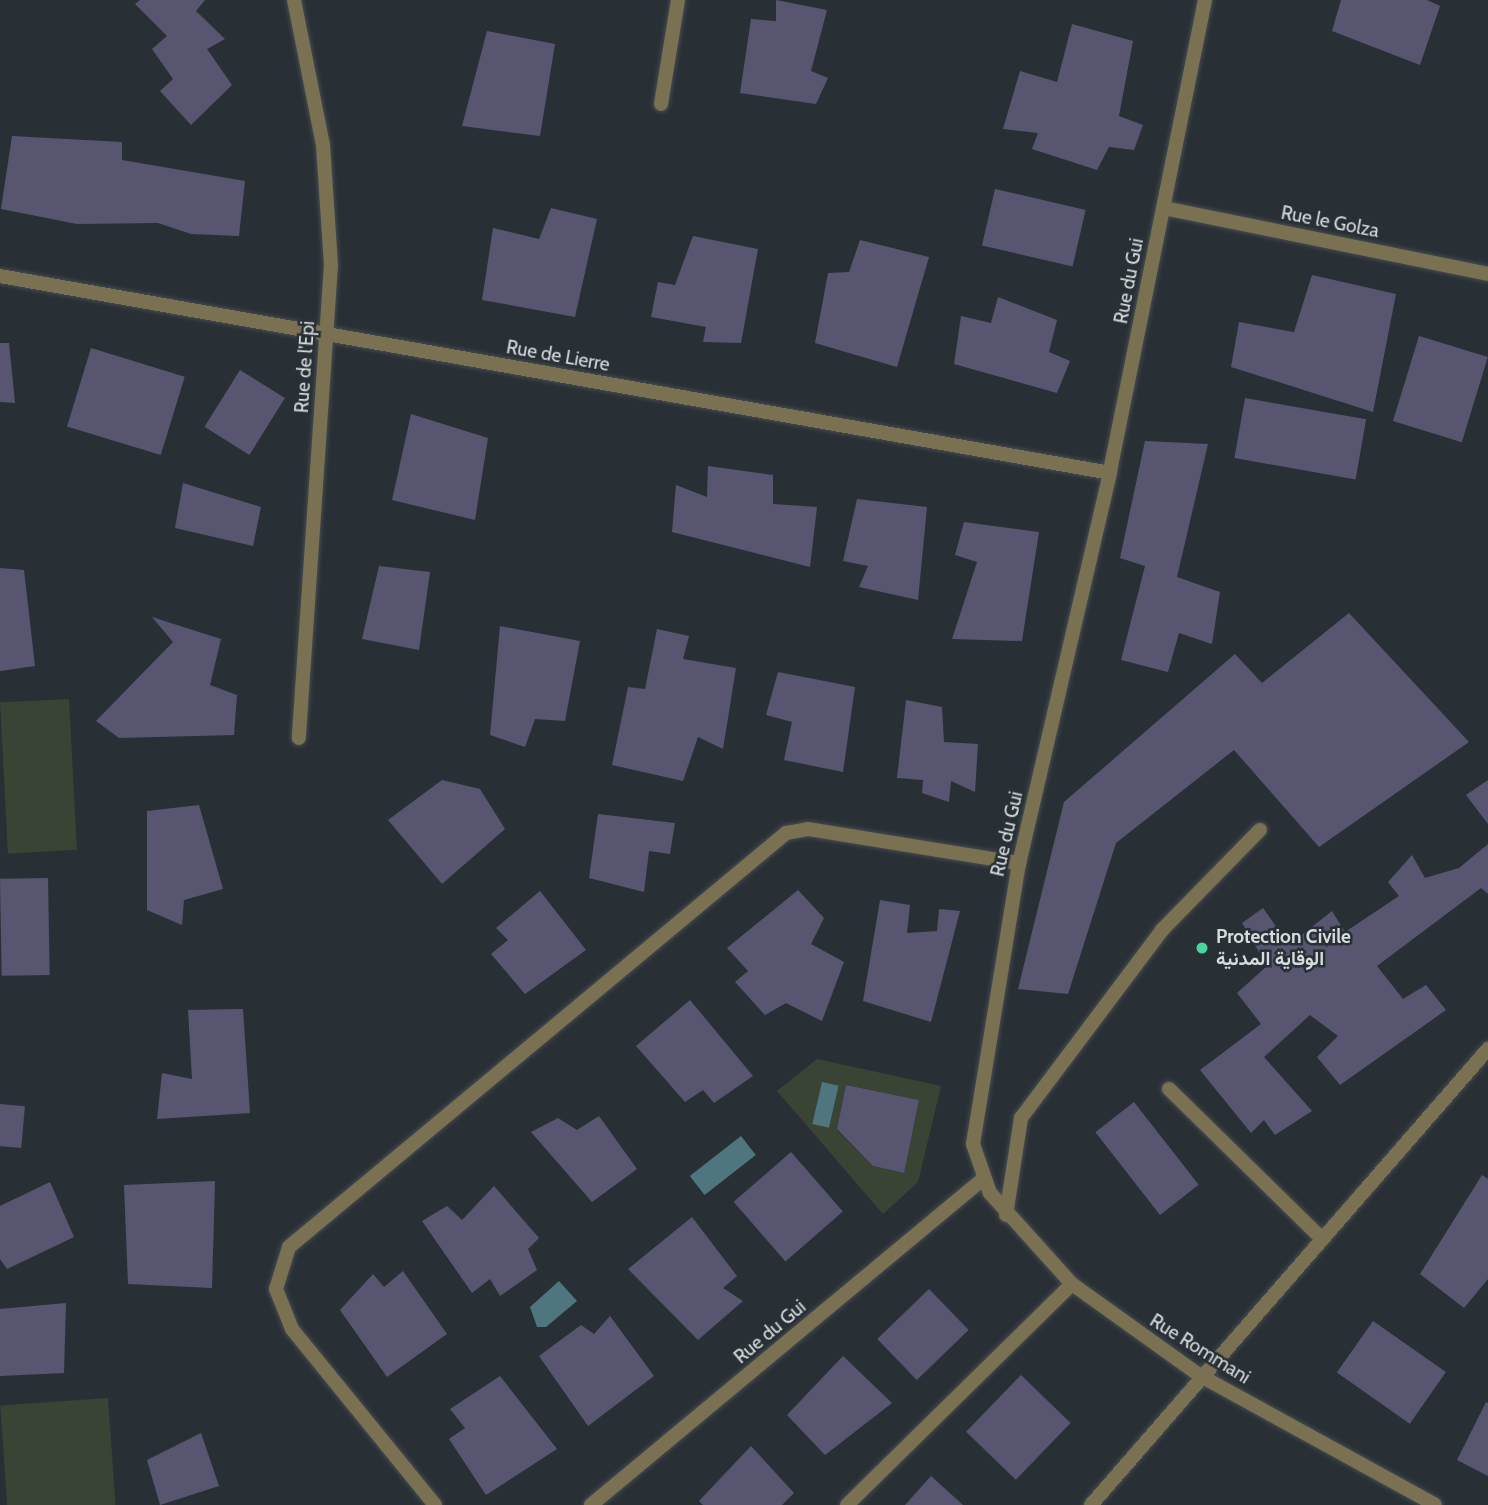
<!DOCTYPE html>
<meta charset="utf-8">
<style>
body{margin:0}
#map{position:relative;width:1488px;height:1505px;overflow:hidden;background:#293035;font-family:Cabin,Vazirmatn,sans-serif}
div>[style]{position:absolute}
.green>*{inset:0;background:#394434;transform-origin:0 0}
.water>*{inset:0;background:#4f757e;transform-origin:0 0}
.building>*{inset:0;background:#585571;transform-origin:0 0}
.roads{filter:drop-shadow(0 0 2px #454b50) drop-shadow(0 0 2px #454b50)}
.service>*{height:14px;margin:-7px;padding:0 7px;transform-origin:7px;border-radius:7px;background:#7a7152}
.minor>*{height:14px;margin:-7px;padding:0 7px;transform-origin:7px;border-radius:7px;background:#7a7152}
.tertiary>*{height:14px;margin:-7px;padding:0 7px;transform-origin:7px;border-radius:7px;background:#7a7152}
.dots>*{width:19px;height:19px;translate:-50% -50%;box-sizing:border-box;border:4px solid #293035;border-radius:50%}
span{translate:-50% -50%;white-space:nowrap;text-align:center;line-height:1.15;-webkit-text-stroke:5px #293035;paint-order:stroke}
.street-label{font-size:19px;color:#d6dbde}
.poi-label{font-size:19px;color:#d6dbde;font-weight:700}
.left{translate:0 -50%;text-align:left}
</style>
<div id="map">
<div class="green">
<i style="left:69px;top:699px;width:151px;height:69px;rotate:87deg"></i>
<i style="clip-path:polygon(evenodd,817px 1059px,941px 1086px,918px 1182px,883px 1214px,777px 1091px,817px 1059px,846px 1085px,919px 1100px,903px 1173px,873px 1166px,837px 1130px,846px 1085px)"></i>
<i style="left:108px;top:1398px;width:107px;height:108px;rotate:86deg"></i>
</div>
<div class="water">
<i style="left:822px;top:1082px;width:17px;height:43px;rotate:13deg"></i>
<i style="left:741px;top:1136px;width:24px;height:65px;rotate:52deg"></i>
<i style="clip-path:polygon(559px 1281px,577px 1301px,546px 1327px,537px 1327px,530px 1307px)"></i>
</div>
<div class="building">
<i style="clip-path:polygon(140px 0,205px 0,196px 11px,225px 39px,207px 49px,232px 85px,191px 125px,160px 91px,173px 79px,152px 49px,167px 36px,135px 4px)"></i>
<i style="clip-path:polygon(776px 0,827px 10px,811px 71px,828px 78px,816px 104px,740px 93px,751px 19px,776px 21px)"></i>
<i style="clip-path:polygon(1341px 0,1427px 0,1440px 6px,1420px 65px,1332px 31px)"></i>
<i style="clip-path:polygon(1072px 24px,1133px 41px,1119px 116px,1143px 125px,1134px 150px,1109px 147px,1097px 170px,1032px 149px,1038px 133px,1003px 129px,1020px 71px,1057px 82px)"></i>
<i style="clip-path:polygon(487px 31px,555px 44px,540px 136px,462px 126px)"></i>
<i style="clip-path:polygon(12px 136px,122px 142px,122px 160px,245px 181px,239px 236px,191px 234px,158px 223px,77px 224px,1px 209px)"></i>
<i style="left:995px;top:189px;width:93px;height:58px;rotate:13deg"></i>
<i style="clip-path:polygon(551px 208px,597px 219px,575px 317px,482px 300px,493px 228px,539px 239px)"></i>
<i style="clip-path:polygon(693px 236px,758px 249px,741px 343px,703px 342px,706px 327px,651px 317px,658px 282px,675px 285px)"></i>
<i style="clip-path:polygon(860px 240px,929px 257px,897px 367px,815px 343px,828px 273px,849px 272px)"></i>
<i style="clip-path:polygon(1312px 275px,1396px 294px,1373px 412px,1231px 367px,1239px 322px,1294px 332px)"></i>
<i style="clip-path:polygon(998px 297px,1057px 320px,1049px 352px,1070px 361px,1057px 393px,954px 364px,961px 316px,991px 323px)"></i>
<i style="left:1419px;top:336px;width:72px;height:89px;rotate:17deg"></i>
<i style="clip-path:polygon(0 343px,9px 343px,15px 403px,0 402px)"></i>
<i style="left:91px;top:348px;width:98px;height:82px;rotate:17deg"></i>
<i style="left:240px;top:370px;width:53px;height:67px;rotate:32deg"></i>
<i style="left:1245px;top:398px;width:123px;height:61px;rotate:10deg"></i>
<i style="clip-path:polygon(411px 414px,488px 438px,475px 520px,392px 500px)"></i>
<i style="clip-path:polygon(1145px 441px,1208px 444px,1177px 577px,1220px 592px,1212px 644px,1179px 633px,1168px 672px,1121px 660px,1145px 566px,1120px 558px)"></i>
<i style="clip-path:polygon(708px 466px,773px 475px,773px 504px,817px 507px,810px 567px,672px 532px,676px 485px,707px 497px)"></i>
<i style="clip-path:polygon(183px 483px,261px 507px,253px 546px,175px 528px)"></i>
<i style="clip-path:polygon(857px 499px,927px 507px,918px 600px,859px 587px,868px 566px,843px 561px)"></i>
<i style="clip-path:polygon(964px 522px,1039px 532px,1022px 641px,952px 639px,977px 562px,955px 555px)"></i>
<i style="clip-path:polygon(379px 566px,430px 572px,419px 650px,362px 639px)"></i>
<i style="clip-path:polygon(0 568px,24px 570px,35px 666px,0 671px)"></i>
<i style="clip-path:polygon(1349px 613px,1469px 742px,1319px 847px,1234px 750px,1116px 843px,1068px 994px,1018px 989px,1064px 802px,1235px 654px,1262px 683px)"></i>
<i style="clip-path:polygon(152px 617px,221px 639px,210px 685px,237px 695px,234px 735px,119px 738px,96px 721px,173px 642px)"></i>
<i style="clip-path:polygon(500px 626px,580px 641px,565px 721px,535px 719px,525px 747px,490px 735px)"></i>
<i style="clip-path:polygon(657px 629px,689px 636px,683px 659px,736px 668px,723px 749px,698px 737px,683px 781px,612px 765px,628px 687px,645px 689px)"></i>
<i style="clip-path:polygon(778px 672px,855px 687px,843px 772px,784px 760px,792px 722px,766px 715px)"></i>
<i style="clip-path:polygon(906px 700px,942px 707px,944px 742px,978px 744px,975px 792px,951px 781px,949px 802px,922px 793px,923px 780px,897px 778px)"></i>
<i style="clip-path:polygon(442px 780px,480px 789px,505px 829px,442px 884px,388px 820px)"></i>
<i style="clip-path:polygon(1488px 780px,1488px 824px,1466px 795px)"></i>
<i style="clip-path:polygon(199px 805px,223px 889px,184px 900px,182px 925px,147px 910px,147px 811px)"></i>
<i style="clip-path:polygon(598px 814px,675px 823px,670px 854px,649px 851px,644px 892px,589px 878px)"></i>
<i style="clip-path:polygon(1488px 844px,1488px 894px,1481px 888px,1377px 966px,1403px 999px,1426px 985px,1446px 1010px,1340px 1085px,1317px 1057px,1338px 1036px,1310px 1015px,1264px 1057px,1312px 1111px,1275px 1135px,1264px 1120px,1251px 1133px,1200px 1070px,1261px 1024px,1237px 993px,1267px 966px,1242px 923px,1263px 908px,1289px 945px,1332px 911px,1345px 932px,1399px 896px,1388px 882px,1412px 855px,1425px 878px,1459px 868px)"></i>
<i style="left:48px;top:878px;width:97px;height:48px;rotate:89deg"></i>
<i style="clip-path:polygon(798px 890px,824px 918px,811px 944px,844px 962px,822px 1021px,786px 1003px,765px 1015px,735px 982px,748px 971px,727px 948px)"></i>
<i style="clip-path:polygon(540px 891px,586px 950px,525px 994px,491px 954px,508px 940px,496px 928px)"></i>
<i style="clip-path:polygon(880px 900px,910px 905px,907px 933px,937px 931px,939px 909px,960px 911px,931px 1022px,863px 1001px)"></i>
<i style="clip-path:polygon(690px 1000px,753px 1076px,714px 1103px,703px 1090px,685px 1102px,636px 1046px)"></i>
<i style="clip-path:polygon(243px 1009px,250px 1113px,157px 1119px,162px 1073px,192px 1079px,188px 1010px)"></i>
<i style="clip-path:polygon(846px 1085px,919px 1100px,904px 1173px,873px 1166px,837px 1129px)"></i>
<i style="left:1134px;top:1102px;width:105px;height:49px;rotate:52deg"></i>
<i style="left:0;top:1104px;width:25px;height:42px;rotate:5deg"></i>
<i style="clip-path:polygon(599px 1116px,637px 1169px,592px 1202px,531px 1132px,558px 1118px,577px 1130px)"></i>
<i style="left:791px;top:1152px;width:79px;height:76px;rotate:49deg"></i>
<i style="clip-path:polygon(1482px 1175px,1488px 1179px,1488px 1279px,1464px 1308px,1420px 1274px)"></i>
<i style="clip-path:polygon(215px 1181px,212px 1288px,128px 1284px,124px 1185px)"></i>
<i style="clip-path:polygon(50px 1182px,74px 1237px,7px 1269px,0 1259px,0 1206px)"></i>
<i style="clip-path:polygon(494px 1186px,539px 1238px,528px 1249px,537px 1270px,500px 1296px,490px 1279px,472px 1293px,422px 1221px,447px 1206px,462px 1220px)"></i>
<i style="clip-path:polygon(692px 1217px,737px 1276px,723px 1288px,743px 1301px,698px 1340px,628px 1269px)"></i>
<i style="clip-path:polygon(403px 1271px,447px 1334px,387px 1377px,340px 1310px,373px 1274px,384px 1287px)"></i>
<i style="left:929px;top:1289px;width:57px;height:72px;rotate:46deg"></i>
<i style="clip-path:polygon(66px 1303px,64px 1373px,0 1376px,0 1309px)"></i>
<i style="clip-path:polygon(610px 1316px,654px 1376px,588px 1426px,539px 1356px,581px 1325px,594px 1334px)"></i>
<i style="left:1373px;top:1321px;width:89px;height:63px;rotate:35deg"></i>
<i style="clip-path:polygon(843px 1356px,892px 1403px,825px 1455px,787px 1415px)"></i>
<i style="left:1021px;top:1375px;width:69px;height:79px;rotate:44deg"></i>
<i style="clip-path:polygon(500px 1376px,557px 1449px,486px 1495px,449px 1439px,465px 1428px,450px 1409px)"></i>
<i style="clip-path:polygon(1486px 1402px,1488px 1403px,1488px 1476px,1457px 1460px)"></i>
<i style="clip-path:polygon(201px 1433px,219px 1486px,160px 1505px,147px 1460px)"></i>
<i style="clip-path:polygon(751px 1446px,794px 1493px,782px 1505px,703px 1505px,699px 1501px)"></i>
<i style="clip-path:polygon(931px 1476px,963px 1505px,905px 1505px)"></i>
</div>
<div class="roads">
<div class="service">
<i style="left:1169px;top:1089px;width:213px;rotate:44.4deg"></i>
<i style="left:1006px;top:1215px;width:98px;rotate:-81.2deg"></i>
<i style="left:1021px;top:1118px;width:235px;rotate:-53.1deg"></i>
<i style="left:1162px;top:930px;width:140px;rotate:-45.6deg"></i>
</div>
<div class="minor">
<i style="left:294px;top:0;width:148px;rotate:78.7deg"></i>
<i style="left:323px;top:145px;width:120px;rotate:86.2deg"></i>
<i style="left:331px;top:265px;width:474px;rotate:93.9deg"></i>
<i style="left:1205px;top:0;width:482px;rotate:101.4deg"></i>
<i style="left:1110px;top:473px;width:400px;rotate:103.1deg"></i>
<i style="left:1019px;top:863px;width:285px;rotate:99.3deg"></i>
<i style="left:973px;top:1144px;width:52px;rotate:70.9deg"></i>
<i style="left:990px;top:1193px;width:122px;rotate:48deg"></i>
<i style="left:1072px;top:1284px;width:156px;rotate:35.6deg"></i>
<i style="left:1199px;top:1375px;width:269px;rotate:28.8deg"></i>
<i style="left:661px;top:104px;width:105px;rotate:-80.7deg"></i>
<i style="left:1164px;top:208px;width:331px;rotate:11.5deg"></i>
<i style="left:0;top:276px;width:1127px;rotate:10.06deg"></i>
<i style="left:435px;top:1505px;width:227px;rotate:-129.1deg"></i>
<i style="left:292px;top:1329px;width:43px;rotate:-111.8deg"></i>
<i style="left:276px;top:1289px;width:44px;rotate:-72.8deg"></i>
<i style="left:289px;top:1247px;width:647px;rotate:-39.79deg"></i>
<i style="left:786px;top:833px;width:22px;rotate:-10deg"></i>
<i style="left:808px;top:829px;width:214px;rotate:9.2deg"></i>
<i style="left:591px;top:1505px;width:510px;rotate:-39.75deg"></i>
<i style="left:847px;top:1505px;width:315px;rotate:-44.5deg"></i>
</div>
<div class="tertiary">
<i style="left:1091px;top:1505px;width:605px;rotate:-48.96deg"></i>
</div>
</div>
<div class="dots">
<i style="left:1202px;top:948px;background:#48d49d"></i>
</div>
<div class="street-label">
<span style="left:1330px;top:222px;rotate:11deg">Rue le Golza</span>
<span style="left:1129px;top:281px;rotate:-79deg">Rue du Gui</span>
<span style="left:558px;top:356px;rotate:10deg">Rue de Lierre</span>
<span style="left:305px;top:367px;rotate:-86deg">Rue de l'Epi</span>
<span style="left:1007px;top:834px;rotate:-77deg">Rue du Gui</span>
<span style="left:770px;top:1332px;rotate:-40deg">Rue du Gui</span>
<span style="left:1200px;top:1349px;rotate:32deg">Rue Rommani</span>
</div>
<div class="poi-label">
<span class="left" style="left:1216px;top:948px">Protection Civile<br>الوقاية المدنية</span>
</div>
</div>
